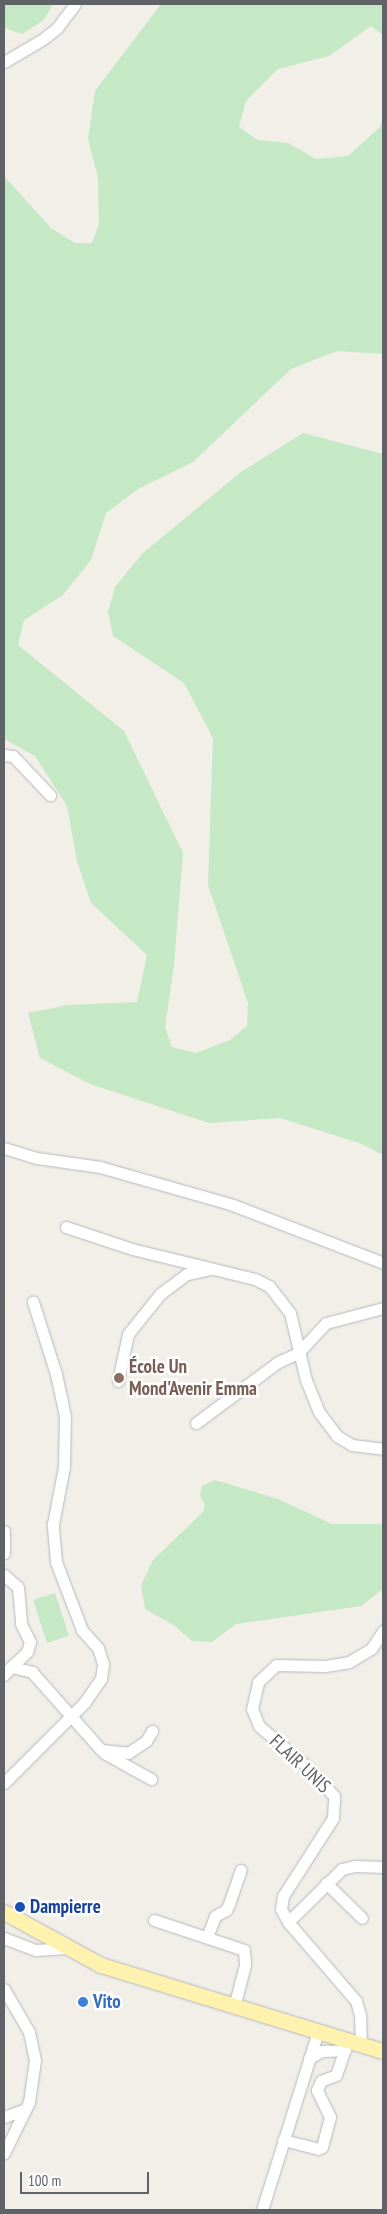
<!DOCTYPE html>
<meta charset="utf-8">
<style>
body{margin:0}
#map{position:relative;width:387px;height:2214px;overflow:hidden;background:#f1efe8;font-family:"PT Sans Narrow",sans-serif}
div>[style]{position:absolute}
.green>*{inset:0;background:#c5e8c5;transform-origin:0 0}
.roads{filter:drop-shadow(0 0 1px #b5b8bc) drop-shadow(0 0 1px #b5b8bc)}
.minor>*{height:11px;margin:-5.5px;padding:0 5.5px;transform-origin:5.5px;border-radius:5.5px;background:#fff}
.major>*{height:15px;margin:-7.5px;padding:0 7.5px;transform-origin:7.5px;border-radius:7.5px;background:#fff2af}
.dots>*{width:14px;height:14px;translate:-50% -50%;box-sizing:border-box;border:2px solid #fff;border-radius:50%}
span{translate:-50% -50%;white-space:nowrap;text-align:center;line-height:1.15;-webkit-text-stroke:5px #fff;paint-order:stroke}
.education-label{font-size:19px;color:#785e54;font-weight:700}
.left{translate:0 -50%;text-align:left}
.street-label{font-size:19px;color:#5f6368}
.transit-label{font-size:19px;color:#164399;font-weight:700}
.shop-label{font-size:19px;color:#366cbe;font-weight:700}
.frame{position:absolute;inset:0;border:5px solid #5f6368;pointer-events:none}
.scale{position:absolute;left:20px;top:2172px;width:129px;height:22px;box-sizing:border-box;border:2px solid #5f6368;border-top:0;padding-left:6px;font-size:15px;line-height:18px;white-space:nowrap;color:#5f6368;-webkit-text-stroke:4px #fff;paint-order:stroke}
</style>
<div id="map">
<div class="green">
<i style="clip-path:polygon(4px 4px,53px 4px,44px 20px,22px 34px,4px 28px)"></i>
<i style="clip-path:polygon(161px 4px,383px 4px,383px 35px,371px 26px,329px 56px,278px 69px,246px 101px,239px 127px,258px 140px,288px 143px,316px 159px,348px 156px,380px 127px,383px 117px,383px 354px,337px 351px,291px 369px,193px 462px,138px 489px,106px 513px,91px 560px,63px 595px,24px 620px,18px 645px,124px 731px,183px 853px,174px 965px,165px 1027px,172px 1047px,196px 1053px,230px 1040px,247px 1026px,248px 1003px,208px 885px,213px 738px,184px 683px,113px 636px,108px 612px,115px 587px,143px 553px,241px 472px,303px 433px,383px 454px,383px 1155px,362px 1144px,280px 1118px,209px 1123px,90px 1084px,40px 1058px,28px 1013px,68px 1005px,137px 1002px,147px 955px,91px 903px,77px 861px,67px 806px,35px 756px,4px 739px,4px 176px,51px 228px,75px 243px,92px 243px,99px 224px,98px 178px,88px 138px,95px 91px)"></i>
<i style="clip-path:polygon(215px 1480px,278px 1499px,332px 1524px,383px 1524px,383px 1589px,361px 1606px,236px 1624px,212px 1642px,192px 1641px,175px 1626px,145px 1609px,141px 1585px,153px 1560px,203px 1512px,205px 1505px,200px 1496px,202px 1486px)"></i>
<i style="left:55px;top:1593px;width:45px;height:23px;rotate:72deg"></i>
</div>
<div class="roads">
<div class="minor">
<i style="left:4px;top:62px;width:45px;rotate:-30.5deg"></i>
<i style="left:43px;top:39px;width:18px;rotate:-38deg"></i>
<i style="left:57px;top:28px;width:30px;rotate:-53deg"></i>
<i style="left:4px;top:755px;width:9px;rotate:6deg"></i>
<i style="left:13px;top:756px;width:54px;rotate:46.5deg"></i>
<i style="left:4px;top:1148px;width:34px;rotate:17deg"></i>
<i style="left:37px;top:1158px;width:64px;rotate:8.1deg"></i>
<i style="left:100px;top:1167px;width:138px;rotate:15.9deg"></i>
<i style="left:233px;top:1205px;width:161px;rotate:21.1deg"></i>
<i style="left:66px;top:1227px;width:70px;rotate:18.4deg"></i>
<i style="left:132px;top:1249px;width:127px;rotate:13.7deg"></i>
<i style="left:255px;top:1279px;width:16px;rotate:27deg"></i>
<i style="left:269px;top:1286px;width:34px;rotate:52deg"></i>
<i style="left:290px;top:1313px;width:69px;rotate:76.6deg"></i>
<i style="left:306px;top:1380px;width:35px;rotate:68deg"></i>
<i style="left:319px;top:1412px;width:30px;rotate:53deg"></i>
<i style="left:337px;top:1436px;width:17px;rotate:31deg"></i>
<i style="left:352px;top:1445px;width:31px;rotate:7deg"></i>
<i style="left:118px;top:1381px;width:48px;rotate:-78deg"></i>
<i style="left:128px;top:1334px;width:51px;rotate:-51.3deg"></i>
<i style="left:160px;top:1294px;width:34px;rotate:-37deg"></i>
<i style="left:187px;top:1274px;width:25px;rotate:-12deg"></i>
<i style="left:196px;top:1423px;width:102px;rotate:-36.6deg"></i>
<i style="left:278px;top:1362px;width:22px;rotate:-24deg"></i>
<i style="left:298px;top:1353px;width:41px;rotate:-47deg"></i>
<i style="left:326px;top:1323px;width:59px;rotate:-14.7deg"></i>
<i style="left:4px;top:1531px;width:22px;rotate:90deg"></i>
<i style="left:4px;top:1575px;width:18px;rotate:41deg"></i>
<i style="left:18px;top:1587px;width:37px;rotate:85deg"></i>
<i style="left:21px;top:1624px;width:20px;rotate:63deg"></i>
<i style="left:30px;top:1642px;width:10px;rotate:107deg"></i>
<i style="left:27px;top:1652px;width:22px;rotate:137deg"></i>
<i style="left:4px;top:1675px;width:11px;rotate:-49deg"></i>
<i style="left:11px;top:1667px;width:22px;rotate:13deg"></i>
<i style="left:32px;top:1672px;width:104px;rotate:48.5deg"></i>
<i style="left:101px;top:1750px;width:27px;rotate:6deg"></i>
<i style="left:128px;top:1753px;width:22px;rotate:-34deg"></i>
<i style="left:146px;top:1741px;width:12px;rotate:-59deg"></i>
<i style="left:104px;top:1753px;width:54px;rotate:29deg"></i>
<i style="left:4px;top:1783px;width:113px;rotate:-45deg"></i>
<i style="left:84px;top:1703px;width:29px;rotate:-55deg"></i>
<i style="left:101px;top:1679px;width:15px;rotate:-82deg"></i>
<i style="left:103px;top:1664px;width:17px;rotate:-107deg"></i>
<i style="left:98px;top:1648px;width:24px;rotate:-132deg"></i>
<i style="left:82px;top:1630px;width:73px;rotate:-110.9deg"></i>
<i style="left:56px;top:1562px;width:38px;rotate:-95deg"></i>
<i style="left:53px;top:1524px;width:58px;rotate:-79.1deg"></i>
<i style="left:64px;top:1467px;width:51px;rotate:-88.9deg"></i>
<i style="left:65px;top:1416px;width:43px;rotate:-102.1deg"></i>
<i style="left:56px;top:1374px;width:76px;rotate:-107.7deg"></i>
<i style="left:326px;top:1883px;width:50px;rotate:44.2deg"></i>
<i style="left:154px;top:1920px;width:95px;rotate:18.4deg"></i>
<i style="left:244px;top:1950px;width:15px;rotate:86deg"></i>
<i style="left:245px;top:1965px;width:43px;rotate:104.7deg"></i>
<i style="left:288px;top:1922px;width:76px;rotate:-44.5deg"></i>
<i style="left:342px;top:1869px;width:13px;rotate:-13deg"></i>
<i style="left:355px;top:1866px;width:28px;rotate:2deg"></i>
<i style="left:207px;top:1937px;width:22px;rotate:-69deg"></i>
<i style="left:215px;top:1916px;width:13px;rotate:-29deg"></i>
<i style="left:226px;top:1910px;width:7px;rotate:-63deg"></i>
<i style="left:229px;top:1904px;width:36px;rotate:-71deg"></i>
<i style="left:4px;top:1938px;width:34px;rotate:21deg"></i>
<i style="left:36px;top:1950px;width:30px;rotate:-4deg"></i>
<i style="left:4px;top:1989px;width:50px;rotate:59.8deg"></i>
<i style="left:29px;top:2032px;width:29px;rotate:78deg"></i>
<i style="left:35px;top:2060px;width:42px;rotate:98.1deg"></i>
<i style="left:29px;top:2102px;width:57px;rotate:116.1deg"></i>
<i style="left:361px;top:2044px;width:29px;rotate:-92deg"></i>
<i style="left:360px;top:2015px;width:15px;rotate:-106deg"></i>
<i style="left:356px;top:2001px;width:104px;rotate:-130.7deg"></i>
<i style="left:288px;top:1922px;width:15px;rotate:-118deg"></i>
<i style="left:281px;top:1909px;width:13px;rotate:-81deg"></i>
<i style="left:283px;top:1896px;width:93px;rotate:-57.3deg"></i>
<i style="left:333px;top:1818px;width:22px;rotate:-87deg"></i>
<i style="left:334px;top:1796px;width:38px;rotate:-132deg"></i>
<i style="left:309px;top:1768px;width:65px;rotate:-140deg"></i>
<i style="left:259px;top:1726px;width:18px;rotate:-112deg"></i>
<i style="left:252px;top:1709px;width:28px;rotate:-77deg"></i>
<i style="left:258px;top:1682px;width:25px;rotate:-43deg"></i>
<i style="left:276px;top:1665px;width:49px;rotate:1.2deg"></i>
<i style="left:325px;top:1666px;width:24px;rotate:-9deg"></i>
<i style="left:349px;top:1662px;width:26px;rotate:-31deg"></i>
<i style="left:371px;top:1649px;width:22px;rotate:-56deg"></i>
<i style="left:309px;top:2058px;width:15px;rotate:-28deg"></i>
<i style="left:322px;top:2051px;width:23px;rotate:-2deg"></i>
<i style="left:4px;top:2117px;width:23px;rotate:-20deg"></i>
<i style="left:283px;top:2140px;width:36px;rotate:14deg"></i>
<i style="left:318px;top:2149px;width:4px;rotate:-27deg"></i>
<i style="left:322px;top:2147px;width:31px;rotate:-75deg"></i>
<i style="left:330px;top:2117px;width:30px;rotate:-116deg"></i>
<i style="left:317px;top:2090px;width:10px;rotate:-66deg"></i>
<i style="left:321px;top:2081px;width:16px;rotate:-22deg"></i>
<i style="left:336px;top:2075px;width:37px;rotate:-71deg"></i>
<i style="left:262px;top:2210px;width:188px;rotate:-72.6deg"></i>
</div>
<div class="major">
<i style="left:4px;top:1912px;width:111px;rotate:28.7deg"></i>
<i style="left:101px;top:1965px;width:295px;rotate:17deg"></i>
</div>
</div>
<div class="dots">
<i style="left:119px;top:1378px;background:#8d6e63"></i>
<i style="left:20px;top:1907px;background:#1a4fb4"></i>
<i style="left:83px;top:2002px;background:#3f7fe0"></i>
</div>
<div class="education-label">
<span class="left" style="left:129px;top:1378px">École Un<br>Mond'Avenir Emma</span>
</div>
<div class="street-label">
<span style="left:300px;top:1764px;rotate:43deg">FLAIR UNIS</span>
</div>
<div class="transit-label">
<span class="left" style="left:30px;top:1907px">Dampierre</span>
</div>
<div class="shop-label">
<span class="left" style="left:93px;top:2002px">Vito</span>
</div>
<div class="frame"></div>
<div class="scale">100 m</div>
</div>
